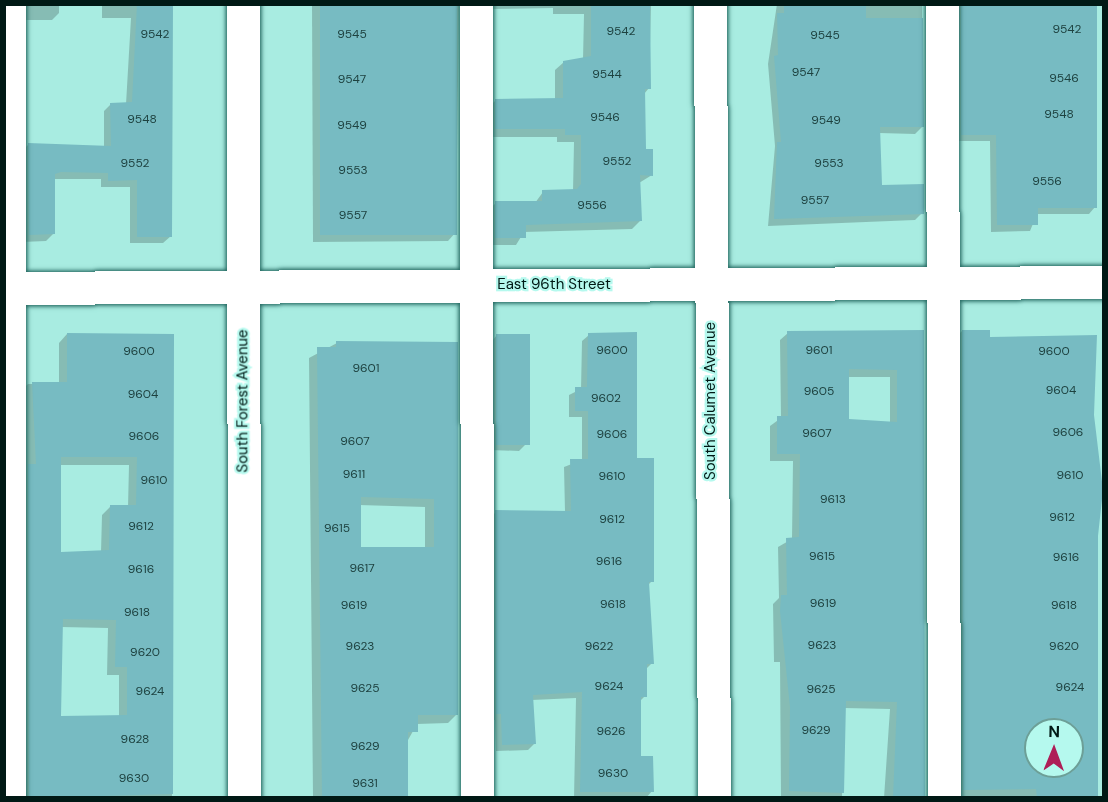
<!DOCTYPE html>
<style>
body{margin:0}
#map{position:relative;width:1108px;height:802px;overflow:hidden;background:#a8ece1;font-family:"DM Sans",sans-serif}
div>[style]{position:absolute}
.shadow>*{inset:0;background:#0003}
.building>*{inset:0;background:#77bbc2;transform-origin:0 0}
.roads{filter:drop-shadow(0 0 2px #266b63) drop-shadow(0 0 2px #266b63)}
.minor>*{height:33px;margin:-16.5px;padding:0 16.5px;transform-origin:16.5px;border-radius:16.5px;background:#fff}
span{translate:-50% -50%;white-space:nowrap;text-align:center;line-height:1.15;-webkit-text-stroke:4.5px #b5f9ee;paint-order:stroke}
.number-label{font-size:12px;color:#1e4240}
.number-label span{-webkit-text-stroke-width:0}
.street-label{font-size:15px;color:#001915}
.frame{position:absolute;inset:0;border:6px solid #001915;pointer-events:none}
.north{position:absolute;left:1024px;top:718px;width:60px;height:60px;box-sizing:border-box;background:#b5f9ee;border:2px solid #6d9f97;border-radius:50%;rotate:1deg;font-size:16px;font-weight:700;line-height:24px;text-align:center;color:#001915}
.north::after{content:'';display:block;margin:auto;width:21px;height:27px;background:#ae1f57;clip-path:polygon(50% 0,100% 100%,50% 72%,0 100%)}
</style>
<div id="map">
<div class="shadow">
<i style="clip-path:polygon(19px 4px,59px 4px,59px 13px,52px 20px,21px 20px)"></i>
<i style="clip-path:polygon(102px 4px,171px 4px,171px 236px,163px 243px,130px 243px,130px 187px,101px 187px,101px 179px,54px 179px,53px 234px,46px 241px,22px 242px,21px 152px,28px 145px,104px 147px,104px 111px,111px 104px,126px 104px,131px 18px,102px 18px)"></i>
<i style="clip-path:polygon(312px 4px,459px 4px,456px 232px,448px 241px,313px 242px)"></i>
<i style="clip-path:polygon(483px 4px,651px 4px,649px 88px,644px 94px,645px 150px,652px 175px,639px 183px,640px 221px,632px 229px,524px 232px,516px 245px,488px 245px,487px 211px,496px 203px,535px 203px,543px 192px,573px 191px,574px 142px,557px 142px,557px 137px,487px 137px,487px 109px,495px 101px,555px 100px,555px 70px,564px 62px,583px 59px,584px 14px,553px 14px,553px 8px,486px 9px)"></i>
<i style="clip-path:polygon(777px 4px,922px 4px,922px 127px,915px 134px,879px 133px,881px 186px,922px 213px,915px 220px,768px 226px,775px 146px,768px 64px)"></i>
<i style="clip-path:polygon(951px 4px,1096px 4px,1095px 207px,1089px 214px,1037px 214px,1030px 231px,991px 232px,990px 141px,955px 141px)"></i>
<i style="clip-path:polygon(evenodd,962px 331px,989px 339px,1092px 415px,1096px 798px,955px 798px,954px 339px,962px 331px,1036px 730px,1072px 730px,1072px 766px,1036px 766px,1036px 730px)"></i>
<i style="clip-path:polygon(evenodd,923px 332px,924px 798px,884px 798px,890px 709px,844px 708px,842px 798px,781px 798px,780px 662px,774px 662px,773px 604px,779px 598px,778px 547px,792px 539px,793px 461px,770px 461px,770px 426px,781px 418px,780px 340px,788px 333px,923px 332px,848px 377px,890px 377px,890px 423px,847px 420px,848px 377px)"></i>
<i style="clip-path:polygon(evenodd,67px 334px,172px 335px,172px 798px,17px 798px,20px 392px,28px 384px,59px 384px,59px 343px,67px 334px,59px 465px,129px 465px,128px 507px,110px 507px,102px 515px,101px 552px,59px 553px,59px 465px,67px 334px,61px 627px,108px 628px,107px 675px,119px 675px,119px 717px,60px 718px,61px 627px)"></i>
<i style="clip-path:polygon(497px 335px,525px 445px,519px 451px,490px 450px,492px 341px)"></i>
<i style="clip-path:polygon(589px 335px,636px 459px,652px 581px,648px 585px,652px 663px,645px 670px,645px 696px,639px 702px,640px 757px,652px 791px,646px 798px,574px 798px,576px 698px,532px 700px,534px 744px,528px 750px,496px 751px,495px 720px,490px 720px,489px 519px,496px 512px,565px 512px,564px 467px,582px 460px,582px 417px,569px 417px,569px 395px,581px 389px,582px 341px)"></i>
<i style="clip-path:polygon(evenodd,337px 343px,456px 344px,457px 714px,448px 723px,417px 724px,408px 740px,407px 798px,313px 798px,309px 358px,337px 343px,359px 505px,425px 507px,425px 549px,360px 548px,359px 505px)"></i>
</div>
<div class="building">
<i style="clip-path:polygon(137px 4px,173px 4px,172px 237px,137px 237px,137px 180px,108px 181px,108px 173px,61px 172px,55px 174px,55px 234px,29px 235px,28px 143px,111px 146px,110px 103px,132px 102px)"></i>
<i style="left:320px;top:4px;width:137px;height:231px"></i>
<i style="clip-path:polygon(591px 4px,650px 4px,651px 89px,645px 89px,646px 149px,653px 149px,653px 176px,640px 175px,642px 221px,526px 225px,526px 238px,495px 238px,495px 201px,542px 201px,542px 190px,577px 189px,581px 184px,581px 135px,565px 135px,565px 129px,495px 129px,495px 99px,563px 98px,563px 61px,591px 56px)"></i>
<i style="clip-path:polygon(784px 4px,866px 4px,866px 18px,923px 18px,924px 127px,880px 127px,882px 185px,924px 184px,924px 214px,774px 219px,777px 142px,781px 142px,774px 56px,778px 55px,777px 13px,784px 13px)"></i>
<i style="clip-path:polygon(961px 4px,1097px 4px,1097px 208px,1038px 208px,1038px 225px,997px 225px,996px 135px,961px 135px)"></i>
<i style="clip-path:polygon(evenodd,924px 330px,925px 798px,893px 798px,897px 702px,846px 701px,844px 793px,789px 791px,790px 707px,780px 611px,781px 595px,787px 595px,786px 538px,799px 537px,800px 454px,777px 454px,777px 416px,788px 416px,787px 331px,924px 330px,849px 369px,897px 370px,897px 422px,849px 419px,849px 369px)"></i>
<i style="clip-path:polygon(evenodd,962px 330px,990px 330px,990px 337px,1097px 335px,1094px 415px,1103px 490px,1098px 536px,1098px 798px,1037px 798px,1036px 789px,963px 790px,962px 330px,1036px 730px,1072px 730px,1072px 766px,1036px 766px,1036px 730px)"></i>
<i style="clip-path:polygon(637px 332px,637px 458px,654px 458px,654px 582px,649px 582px,654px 664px,647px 664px,647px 697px,641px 697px,641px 756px,653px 756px,654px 792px,580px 792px,582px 692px,533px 695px,536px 744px,502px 745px,501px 714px,496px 714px,495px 510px,571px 511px,570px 459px,588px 459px,588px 411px,575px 411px,575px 387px,587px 387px,588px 333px)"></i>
<i style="clip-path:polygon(evenodd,67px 333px,174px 334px,173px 794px,29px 798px,28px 464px,36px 464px,32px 382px,67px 382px,67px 333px,61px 457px,137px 457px,136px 505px,110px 505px,109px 550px,61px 552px,61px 457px,67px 333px,63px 619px,116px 620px,115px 667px,127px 667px,127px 715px,61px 716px,63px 619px)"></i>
<i style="left:496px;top:334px;width:34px;height:111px"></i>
<i style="clip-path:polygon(evenodd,336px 341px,458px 342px,458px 715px,418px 715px,418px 732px,408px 732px,408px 798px,322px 798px,317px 347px,336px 347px,336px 341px,361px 497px,434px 499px,434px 547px,361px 547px,361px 497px)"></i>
</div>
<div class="roads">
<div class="minor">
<i style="left:9px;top:4px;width:794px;rotate:90deg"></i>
<i style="left:243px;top:4px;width:794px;rotate:89.93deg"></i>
<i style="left:476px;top:4px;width:794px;rotate:89.93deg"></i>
<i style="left:710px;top:4px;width:794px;rotate:89.71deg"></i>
<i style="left:942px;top:4px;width:794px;rotate:89.86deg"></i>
<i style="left:4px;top:288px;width:1100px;rotate:-0.31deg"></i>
</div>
</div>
<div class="number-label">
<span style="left:1067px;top:30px">9542</span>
<span style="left:621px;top:32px">9542</span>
<span style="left:155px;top:35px">9542</span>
<span style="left:352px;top:35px">9545</span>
<span style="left:825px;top:36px">9545</span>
<span style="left:806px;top:73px">9547</span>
<span style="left:607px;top:75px">9544</span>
<span style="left:1064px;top:79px">9546</span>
<span style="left:352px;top:80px">9547</span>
<span style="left:1059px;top:115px">9548</span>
<span style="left:605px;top:118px">9546</span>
<span style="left:142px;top:120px">9548</span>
<span style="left:826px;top:121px">9549</span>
<span style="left:352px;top:126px">9549</span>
<span style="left:617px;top:162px">9552</span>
<span style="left:135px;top:164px">9552</span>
<span style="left:829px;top:164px">9553</span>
<span style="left:353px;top:171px">9553</span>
<span style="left:1047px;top:182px">9556</span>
<span style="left:815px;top:201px">9557</span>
<span style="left:592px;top:206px">9556</span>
<span style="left:353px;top:216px">9557</span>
<span style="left:612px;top:351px">9600</span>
<span style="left:819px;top:351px">9601</span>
<span style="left:139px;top:352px">9600</span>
<span style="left:1054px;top:352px">9600</span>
<span style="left:366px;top:369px">9601</span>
<span style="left:1061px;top:391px">9604</span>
<span style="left:819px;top:392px">9605</span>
<span style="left:143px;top:395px">9604</span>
<span style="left:606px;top:399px">9602</span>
<span style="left:1068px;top:433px">9606</span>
<span style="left:817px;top:434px">9607</span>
<span style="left:612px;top:435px">9606</span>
<span style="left:144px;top:437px">9606</span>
<span style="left:355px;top:442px">9607</span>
<span style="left:354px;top:475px">9611</span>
<span style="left:1070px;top:476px">9610</span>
<span style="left:612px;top:477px">9610</span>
<span style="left:154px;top:481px">9610</span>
<span style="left:833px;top:500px">9613</span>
<span style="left:1062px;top:518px">9612</span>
<span style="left:612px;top:520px">9612</span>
<span style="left:141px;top:527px">9612</span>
<span style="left:337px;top:529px">9615</span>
<span style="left:822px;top:557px">9615</span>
<span style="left:1066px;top:558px">9616</span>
<span style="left:609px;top:562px">9616</span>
<span style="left:362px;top:569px">9617</span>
<span style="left:141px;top:570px">9616</span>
<span style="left:823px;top:604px">9619</span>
<span style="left:613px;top:605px">9618</span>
<span style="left:354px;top:606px">9619</span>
<span style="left:1064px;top:606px">9618</span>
<span style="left:137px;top:613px">9618</span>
<span style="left:822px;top:646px">9623</span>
<span style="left:360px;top:647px">9623</span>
<span style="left:599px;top:647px">9622</span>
<span style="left:1064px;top:647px">9620</span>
<span style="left:145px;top:653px">9620</span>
<span style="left:609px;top:687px">9624</span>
<span style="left:1070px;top:688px">9624</span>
<span style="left:365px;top:689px">9625</span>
<span style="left:821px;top:690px">9625</span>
<span style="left:150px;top:692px">9624</span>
<span style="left:816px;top:731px">9629</span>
<span style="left:611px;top:732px">9626</span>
<span style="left:135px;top:740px">9628</span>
<span style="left:365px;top:747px">9629</span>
<span style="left:613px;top:774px">9630</span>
<span style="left:134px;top:779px">9630</span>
<span style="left:365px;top:784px">9631</span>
</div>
<div class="street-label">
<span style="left:554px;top:285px">East 96th Street</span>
<span style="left:243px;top:401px;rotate:-90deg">South Forest Avenue</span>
<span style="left:711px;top:401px;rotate:-90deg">South Calumet Avenue</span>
</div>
<div class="frame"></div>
<div class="north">N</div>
</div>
